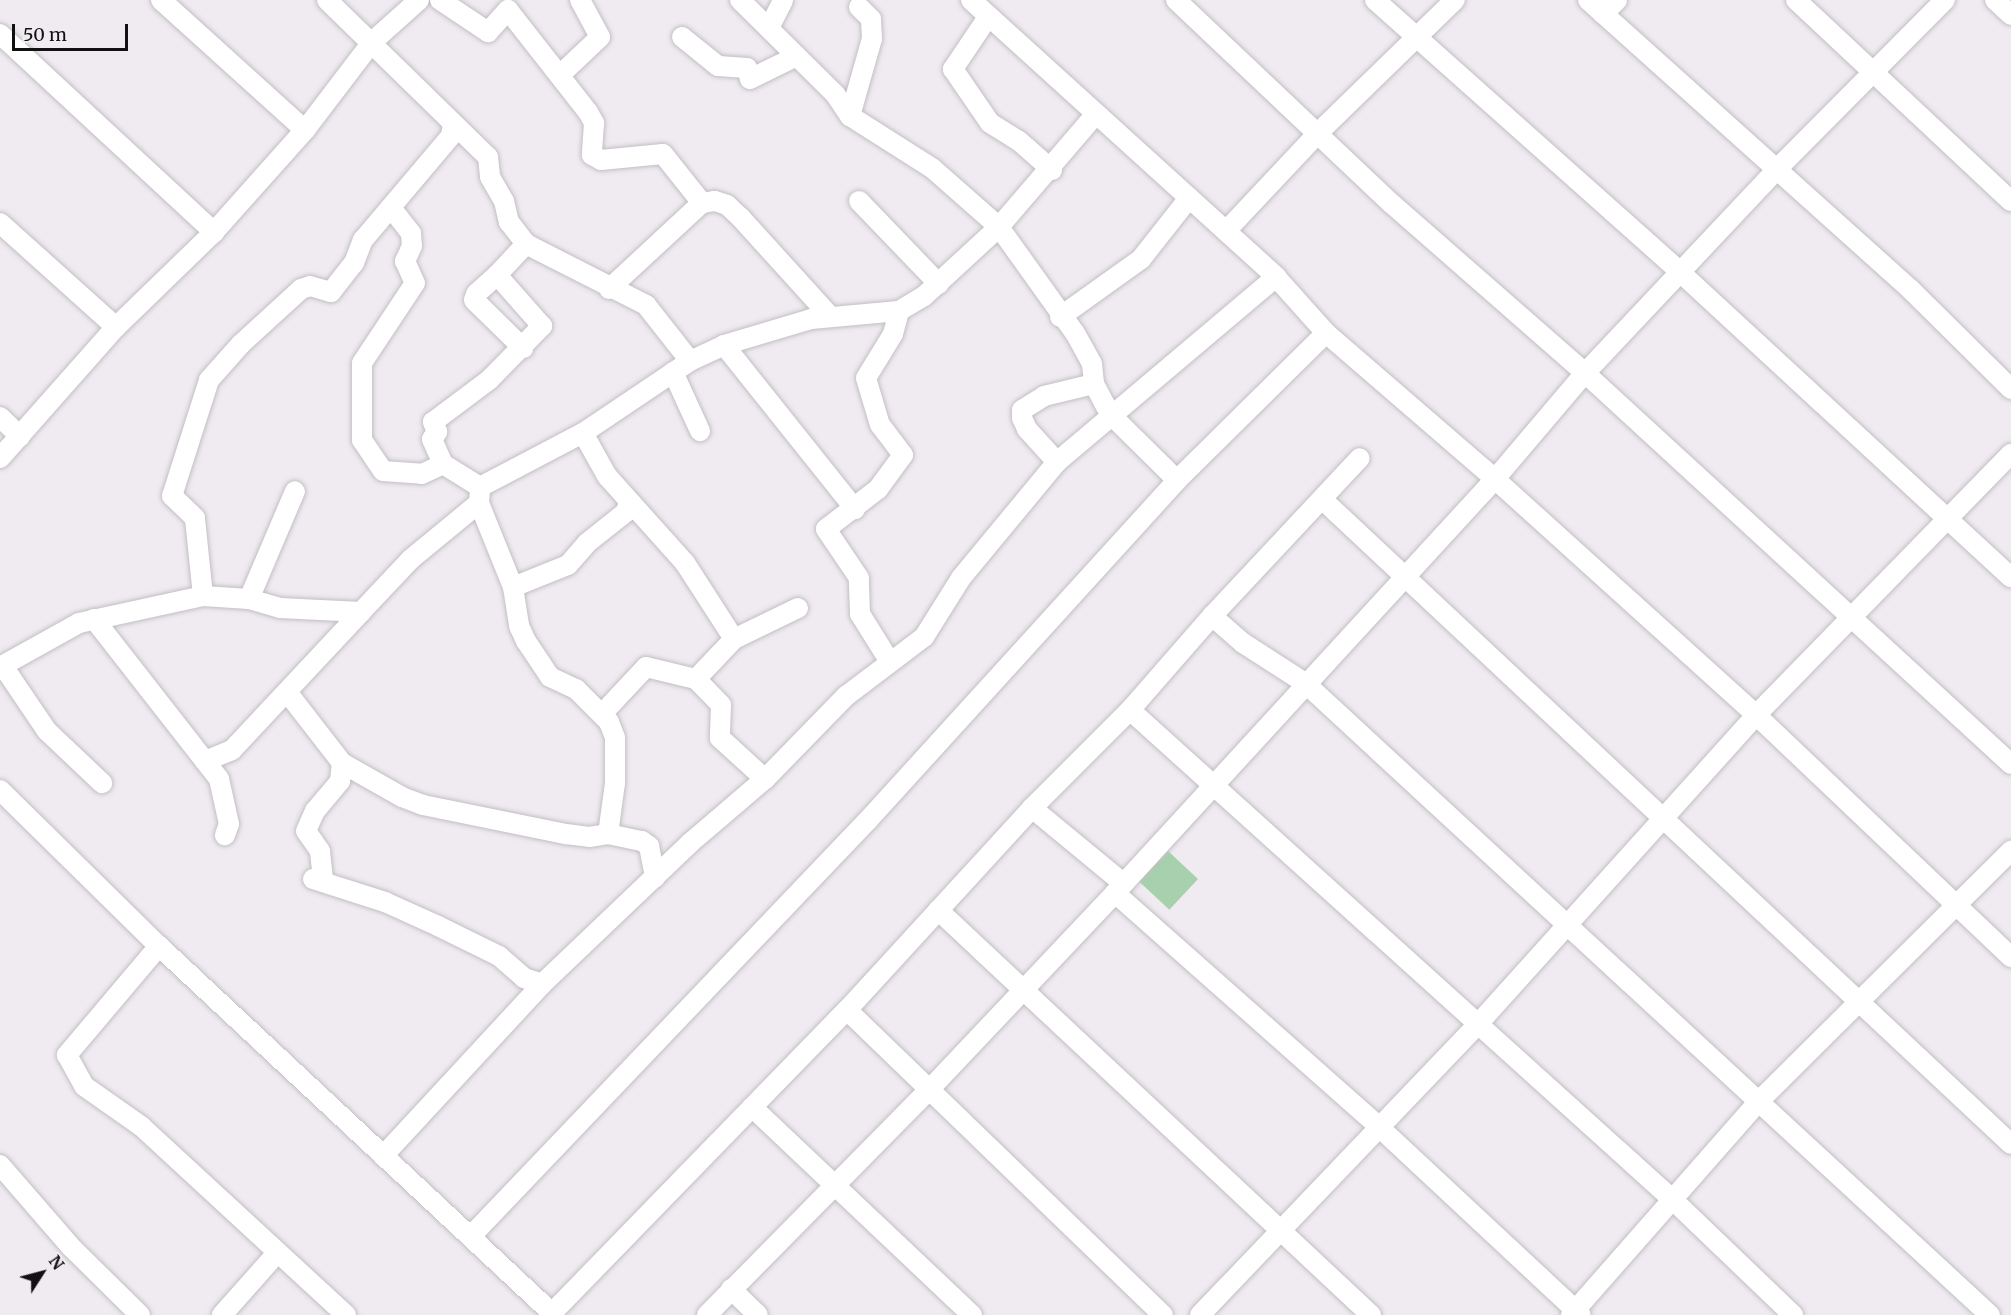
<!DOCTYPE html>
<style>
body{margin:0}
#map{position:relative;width:2011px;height:1315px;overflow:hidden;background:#efebf1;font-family:Merriweather,serif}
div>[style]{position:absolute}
.green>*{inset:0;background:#a7d0ad;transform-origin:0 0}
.roads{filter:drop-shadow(0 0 2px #c3bec4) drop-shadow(0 0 2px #c3bec4)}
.minor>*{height:20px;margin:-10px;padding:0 10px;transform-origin:10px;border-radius:10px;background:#fff}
span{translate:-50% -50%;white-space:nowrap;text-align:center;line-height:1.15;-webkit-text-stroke:4.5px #efebf1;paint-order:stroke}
.north{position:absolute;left:12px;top:1243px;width:60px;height:60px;-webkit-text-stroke:4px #efebf1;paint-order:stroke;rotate:54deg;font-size:16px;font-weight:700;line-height:24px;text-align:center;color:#121012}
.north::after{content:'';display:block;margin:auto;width:21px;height:27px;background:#121012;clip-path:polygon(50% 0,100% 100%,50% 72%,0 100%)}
.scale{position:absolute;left:12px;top:24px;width:116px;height:27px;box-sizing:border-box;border:3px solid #121012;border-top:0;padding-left:8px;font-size:18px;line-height:21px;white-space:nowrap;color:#121012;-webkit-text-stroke:4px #efebf1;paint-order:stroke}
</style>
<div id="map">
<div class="green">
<i style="left:1168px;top:851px;width:41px;height:42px;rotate:43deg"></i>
</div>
<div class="roads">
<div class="minor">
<i style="left:161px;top:0;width:194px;rotate:42.1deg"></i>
<i style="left:327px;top:0;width:225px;rotate:44.3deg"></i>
<i style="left:488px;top:157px;width:20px;rotate:84deg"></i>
<i style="left:490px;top:177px;width:28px;rotate:60deg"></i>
<i style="left:504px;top:201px;width:22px;rotate:77deg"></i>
<i style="left:509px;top:222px;width:28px;rotate:52deg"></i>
<i style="left:526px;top:244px;width:135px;rotate:26.9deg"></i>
<i style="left:646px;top:305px;width:71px;rotate:51.8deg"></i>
<i style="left:440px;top:0;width:58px;rotate:33.7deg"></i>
<i style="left:488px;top:32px;width:30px;rotate:-48deg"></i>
<i style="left:508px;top:10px;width:130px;rotate:51.9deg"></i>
<i style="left:588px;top:112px;width:13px;rotate:61deg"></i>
<i style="left:594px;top:123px;width:32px;rotate:94deg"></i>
<i style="left:592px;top:155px;width:10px;rotate:29deg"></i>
<i style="left:601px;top:160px;width:62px;rotate:-5.5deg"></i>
<i style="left:663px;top:154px;width:63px;rotate:51.5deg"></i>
<i style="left:702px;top:203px;width:13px;rotate:-9deg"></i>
<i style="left:715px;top:201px;width:13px;rotate:18deg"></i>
<i style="left:727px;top:205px;width:18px;rotate:43deg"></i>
<i style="left:740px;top:217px;width:132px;rotate:47.8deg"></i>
<i style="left:740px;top:0;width:134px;rotate:44.7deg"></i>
<i style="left:835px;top:94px;width:27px;rotate:56deg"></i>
<i style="left:850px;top:116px;width:97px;rotate:32.4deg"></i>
<i style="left:932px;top:168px;width:89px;rotate:41.4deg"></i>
<i style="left:999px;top:227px;width:130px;rotate:54.4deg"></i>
<i style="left:1075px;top:333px;width:35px;rotate:61deg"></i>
<i style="left:1092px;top:364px;width:20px;rotate:84deg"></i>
<i style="left:1094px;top:384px;width:34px;rotate:62deg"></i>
<i style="left:1110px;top:414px;width:94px;rotate:44.6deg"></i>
<i style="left:971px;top:0;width:412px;rotate:42.2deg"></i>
<i style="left:1276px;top:277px;width:75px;rotate:48.2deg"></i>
<i style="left:1326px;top:333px;width:223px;rotate:40.8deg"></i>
<i style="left:1495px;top:479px;width:352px;rotate:42.1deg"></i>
<i style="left:1756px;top:715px;width:352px;rotate:43.5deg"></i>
<i style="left:1176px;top:0;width:297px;rotate:43.4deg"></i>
<i style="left:1392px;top:204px;width:257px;rotate:41.2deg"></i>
<i style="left:1585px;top:373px;width:578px;rotate:42.55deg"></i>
<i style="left:1375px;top:0;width:409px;rotate:41.7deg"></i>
<i style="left:1680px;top:272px;width:450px;rotate:42.7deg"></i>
<i style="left:1588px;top:0;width:434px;rotate:41.9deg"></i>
<i style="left:1911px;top:290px;width:141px;rotate:44.7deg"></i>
<i style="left:1796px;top:0;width:294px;rotate:43.1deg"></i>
<i style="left:1995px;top:0;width:22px;rotate:43deg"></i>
<i style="left:1603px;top:14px;width:20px;rotate:-45deg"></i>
<i style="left:988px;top:17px;width:63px;rotate:123.9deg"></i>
<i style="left:953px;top:69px;width:65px;rotate:55.6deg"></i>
<i style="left:990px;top:123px;width:34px;rotate:32deg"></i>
<i style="left:1019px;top:141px;width:44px;rotate:41.3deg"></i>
<i style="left:769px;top:28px;width:31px;rotate:-63deg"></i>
<i style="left:0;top:34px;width:292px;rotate:42.8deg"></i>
<i style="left:682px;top:37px;width:46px;rotate:38.9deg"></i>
<i style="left:718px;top:66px;width:29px;rotate:4deg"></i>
<i style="left:747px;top:68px;width:11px;rotate:75deg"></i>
<i style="left:750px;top:79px;width:52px;rotate:-26.1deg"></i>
<i style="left:560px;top:75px;width:55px;rotate:-43.5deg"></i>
<i style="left:600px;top:37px;width:42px;rotate:-118.4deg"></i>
<i style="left:850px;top:116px;width:80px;rotate:-74.1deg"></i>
<i style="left:872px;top:39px;width:20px;rotate:-93deg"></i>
<i style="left:871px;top:19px;width:17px;rotate:-135deg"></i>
<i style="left:859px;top:201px;width:115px;rotate:46.1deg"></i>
<i style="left:392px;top:209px;width:31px;rotate:52deg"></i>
<i style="left:411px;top:233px;width:13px;rotate:86deg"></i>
<i style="left:412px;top:246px;width:17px;rotate:115deg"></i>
<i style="left:405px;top:261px;width:24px;rotate:66deg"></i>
<i style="left:415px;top:283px;width:96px;rotate:123.5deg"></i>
<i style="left:362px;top:363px;width:77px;rotate:90deg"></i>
<i style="left:362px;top:440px;width:37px;rotate:56deg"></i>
<i style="left:383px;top:471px;width:39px;rotate:4deg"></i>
<i style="left:422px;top:474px;width:23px;rotate:-25deg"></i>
<i style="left:443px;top:464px;width:44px;rotate:31.9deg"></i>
<i style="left:0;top:223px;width:156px;rotate:41.9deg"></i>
<i style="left:1226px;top:231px;width:134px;rotate:-46.8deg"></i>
<i style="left:1318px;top:133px;width:191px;rotate:-44.2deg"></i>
<i style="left:497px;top:275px;width:28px;rotate:138deg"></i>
<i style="left:476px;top:294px;width:6px;rotate:108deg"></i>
<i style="left:474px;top:300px;width:69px;rotate:44.4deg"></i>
<i style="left:609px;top:289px;width:127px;rotate:-42.8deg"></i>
<i style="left:1060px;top:317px;width:100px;rotate:-35.6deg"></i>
<i style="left:1141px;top:259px;width:78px;rotate:-51.8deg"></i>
<i style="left:724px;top:345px;width:210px;rotate:51.4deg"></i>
<i style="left:673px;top:372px;width:65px;rotate:65.4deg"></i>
<i style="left:0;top:417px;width:28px;rotate:44deg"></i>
<i style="left:583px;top:433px;width:49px;rotate:60.8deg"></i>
<i style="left:607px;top:476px;width:117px;rotate:48.1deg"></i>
<i style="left:685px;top:563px;width:90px;rotate:57.2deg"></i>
<i style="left:0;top:458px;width:175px;rotate:-48.5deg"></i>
<i style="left:116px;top:327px;width:136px;rotate:-44.1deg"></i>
<i style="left:214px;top:232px;width:137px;rotate:-48.3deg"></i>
<i style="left:305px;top:130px;width:111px;rotate:-52.7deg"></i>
<i style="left:372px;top:42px;width:63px;rotate:-41.8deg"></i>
<i style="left:1057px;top:462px;width:45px;rotate:-132.3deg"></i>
<i style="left:1027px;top:429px;width:12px;rotate:-114deg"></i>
<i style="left:1022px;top:418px;width:8px;rotate:-90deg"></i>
<i style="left:1022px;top:410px;width:26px;rotate:-32deg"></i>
<i style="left:1044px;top:396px;width:51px;rotate:-13.5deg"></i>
<i style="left:443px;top:464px;width:27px;rotate:-114deg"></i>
<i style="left:432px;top:439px;width:9px;rotate:-54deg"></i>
<i style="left:437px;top:432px;width:11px;rotate:-112deg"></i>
<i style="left:433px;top:422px;width:70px;rotate:-36.9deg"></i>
<i style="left:489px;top:380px;width:76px;rotate:-45.5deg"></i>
<i style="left:542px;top:326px;width:68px;rotate:-131.4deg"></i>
<i style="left:497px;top:275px;width:42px;rotate:-46.9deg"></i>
<i style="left:1323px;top:500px;width:942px;rotate:43.11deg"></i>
<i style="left:479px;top:503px;width:91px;rotate:68deg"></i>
<i style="left:513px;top:587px;width:39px;rotate:81deg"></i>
<i style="left:519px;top:626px;width:17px;rotate:65deg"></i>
<i style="left:526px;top:641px;width:43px;rotate:56.3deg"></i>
<i style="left:550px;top:677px;width:29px;rotate:25deg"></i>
<i style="left:576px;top:689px;width:47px;rotate:45deg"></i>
<i style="left:609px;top:722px;width:17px;rotate:69deg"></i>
<i style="left:615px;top:738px;width:45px;rotate:90deg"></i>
<i style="left:615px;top:783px;width:51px;rotate:97.8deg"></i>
<i style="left:513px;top:587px;width:59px;rotate:-21.8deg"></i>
<i style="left:568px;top:565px;width:29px;rotate:-49deg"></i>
<i style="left:587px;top:543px;width:50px;rotate:-38.5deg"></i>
<i style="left:626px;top:512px;width:11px;rotate:-75deg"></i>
<i style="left:203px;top:596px;width:78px;rotate:-95.9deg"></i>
<i style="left:195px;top:518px;width:32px;rotate:-136deg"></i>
<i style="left:172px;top:496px;width:122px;rotate:-72.3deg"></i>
<i style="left:209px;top:380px;width:48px;rotate:-48.4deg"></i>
<i style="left:241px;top:344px;width:81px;rotate:-42.5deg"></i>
<i style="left:301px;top:289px;width:9px;rotate:-18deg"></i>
<i style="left:310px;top:286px;width:22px;rotate:16deg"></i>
<i style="left:331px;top:292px;width:37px;rotate:-52deg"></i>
<i style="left:354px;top:263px;width:25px;rotate:-69deg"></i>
<i style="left:363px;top:240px;width:136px;rotate:-49.8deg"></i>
<i style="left:451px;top:136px;width:11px;rotate:-80deg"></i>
<i style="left:249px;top:599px;width:117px;rotate:-66.9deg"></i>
<i style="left:1212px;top:616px;width:41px;rotate:41.1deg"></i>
<i style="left:1243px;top:643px;width:74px;rotate:32.8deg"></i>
<i style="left:1305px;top:683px;width:932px;rotate:42.7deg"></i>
<i style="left:94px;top:619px;width:180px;rotate:52deg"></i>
<i style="left:205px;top:761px;width:29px;rotate:-22deg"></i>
<i style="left:232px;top:750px;width:189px;rotate:-46.9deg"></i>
<i style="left:890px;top:662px;width:57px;rotate:-122deg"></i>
<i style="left:860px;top:614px;width:36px;rotate:-92deg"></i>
<i style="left:859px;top:578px;width:59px;rotate:-124deg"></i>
<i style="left:826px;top:529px;width:66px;rotate:-37.6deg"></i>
<i style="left:878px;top:489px;width:42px;rotate:-53.7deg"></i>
<i style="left:903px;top:455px;width:38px;rotate:-127deg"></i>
<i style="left:880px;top:425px;width:49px;rotate:-106.6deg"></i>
<i style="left:866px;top:378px;width:52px;rotate:-58.5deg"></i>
<i style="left:893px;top:334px;width:24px;rotate:-75deg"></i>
<i style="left:3px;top:666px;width:78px;rotate:55.9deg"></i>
<i style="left:47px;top:731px;width:76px;rotate:43.4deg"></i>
<i style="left:0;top:667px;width:90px;rotate:-29.1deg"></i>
<i style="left:79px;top:623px;width:127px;rotate:-12.3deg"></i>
<i style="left:203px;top:596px;width:46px;rotate:3.7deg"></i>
<i style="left:249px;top:599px;width:32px;rotate:16deg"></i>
<i style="left:280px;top:608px;width:81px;rotate:2.8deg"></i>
<i style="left:361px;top:612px;width:73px;rotate:-46.7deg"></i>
<i style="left:411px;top:559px;width:88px;rotate:-39.5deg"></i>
<i style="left:479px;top:503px;width:16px;rotate:-86deg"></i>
<i style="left:480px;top:487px;width:116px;rotate:-27.7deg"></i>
<i style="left:583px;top:433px;width:129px;rotate:-33.9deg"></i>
<i style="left:690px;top:361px;width:38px;rotate:-25deg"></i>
<i style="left:724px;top:345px;width:91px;rotate:-16.6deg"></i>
<i style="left:811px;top:319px;width:88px;rotate:-5.2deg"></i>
<i style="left:899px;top:311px;width:29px;rotate:-31deg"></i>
<i style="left:924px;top:296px;width:102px;rotate:-42.6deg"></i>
<i style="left:999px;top:227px;width:149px;rotate:-49.4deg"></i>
<i style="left:696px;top:679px;width:55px;rotate:-46.5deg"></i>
<i style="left:734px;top:639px;width:71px;rotate:-25.8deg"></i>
<i style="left:287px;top:692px;width:90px;rotate:52.2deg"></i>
<i style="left:342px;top:763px;width:69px;rotate:29.5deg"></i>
<i style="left:402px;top:797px;width:22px;rotate:21deg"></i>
<i style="left:423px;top:805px;width:146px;rotate:11.5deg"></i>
<i style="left:566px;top:834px;width:23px;rotate:7deg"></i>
<i style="left:589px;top:837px;width:19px;rotate:-9deg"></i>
<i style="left:608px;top:834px;width:35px;rotate:12deg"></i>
<i style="left:642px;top:841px;width:9px;rotate:36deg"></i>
<i style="left:649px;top:846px;width:32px;rotate:79deg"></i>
<i style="left:1130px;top:710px;width:730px;rotate:42.06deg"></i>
<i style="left:1672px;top:1199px;width:168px;rotate:43.8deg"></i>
<i style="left:602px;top:714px;width:64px;rotate:-46.9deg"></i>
<i style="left:646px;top:667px;width:51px;rotate:13.5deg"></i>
<i style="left:696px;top:679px;width:36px;rotate:46deg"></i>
<i style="left:721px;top:705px;width:33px;rotate:92deg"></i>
<i style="left:720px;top:738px;width:61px;rotate:42.3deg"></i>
<i style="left:205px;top:761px;width:23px;rotate:52deg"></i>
<i style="left:219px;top:779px;width:46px;rotate:77.5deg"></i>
<i style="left:229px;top:824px;width:12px;rotate:110deg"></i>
<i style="left:0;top:790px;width:223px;rotate:44.5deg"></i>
<i style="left:159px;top:946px;width:541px;rotate:43.05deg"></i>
<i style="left:1032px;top:808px;width:118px;rotate:39.5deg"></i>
<i style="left:313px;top:879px;width:76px;rotate:17.7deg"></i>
<i style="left:385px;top:902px;width:58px;rotate:24.4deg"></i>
<i style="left:438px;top:926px;width:68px;rotate:26.2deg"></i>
<i style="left:499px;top:956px;width:33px;rotate:41deg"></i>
<i style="left:524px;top:978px;width:19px;rotate:18deg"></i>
<i style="left:323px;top:880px;width:29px;rotate:-96deg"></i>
<i style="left:320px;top:851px;width:24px;rotate:-125deg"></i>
<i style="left:306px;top:831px;width:22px;rotate:-66deg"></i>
<i style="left:315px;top:811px;width:39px;rotate:-50deg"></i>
<i style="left:340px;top:781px;width:18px;rotate:-84deg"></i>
<i style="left:1115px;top:893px;width:351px;rotate:41.5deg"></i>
<i style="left:1378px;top:1126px;width:277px;rotate:43deg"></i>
<i style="left:938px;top:910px;width:593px;rotate:43.09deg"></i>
<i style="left:159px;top:946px;width:143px;rotate:130.2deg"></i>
<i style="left:67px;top:1055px;width:35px;rotate:61deg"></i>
<i style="left:84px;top:1086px;width:70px;rotate:35.1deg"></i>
<i style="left:141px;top:1126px;width:279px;rotate:42.7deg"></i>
<i style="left:847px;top:1010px;width:439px;rotate:44deg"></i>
<i style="left:752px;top:1107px;width:303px;rotate:43.4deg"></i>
<i style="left:383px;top:1156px;width:234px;rotate:-47.2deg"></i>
<i style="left:542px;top:984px;width:204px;rotate:-43.6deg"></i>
<i style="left:690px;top:843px;width:99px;rotate:-40.5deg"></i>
<i style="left:765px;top:779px;width:116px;rotate:-45.7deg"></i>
<i style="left:846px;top:696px;width:98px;rotate:-37.1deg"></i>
<i style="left:924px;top:637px;width:70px;rotate:-57.9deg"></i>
<i style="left:961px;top:578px;width:151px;rotate:-50.4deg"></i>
<i style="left:1057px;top:462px;width:287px;rotate:-40.2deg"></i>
<i style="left:0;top:1165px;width:108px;rotate:49.1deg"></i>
<i style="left:71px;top:1247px;width:97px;rotate:44.6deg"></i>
<i style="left:472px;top:1235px;width:574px;rotate:-46.34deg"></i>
<i style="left:868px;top:820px;width:459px;rotate:-47.7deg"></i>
<i style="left:1177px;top:480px;width:209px;rotate:-44.6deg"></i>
<i style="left:731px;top:1289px;width:37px;rotate:44deg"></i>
<i style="left:552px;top:1313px;width:423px;rotate:-45.8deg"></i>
<i style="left:847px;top:1010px;width:274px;rotate:-47.5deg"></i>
<i style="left:1032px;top:808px;width:139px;rotate:-45deg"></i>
<i style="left:1130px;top:710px;width:125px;rotate:-48.9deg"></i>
<i style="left:1212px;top:616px;width:216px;rotate:-46.9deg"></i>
<i style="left:222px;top:1315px;width:84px;rotate:-48.4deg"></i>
<i style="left:707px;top:1315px;width:313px;rotate:-45.4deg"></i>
<i style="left:927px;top:1092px;width:274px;rotate:-46.6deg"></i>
<i style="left:1115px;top:893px;width:562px;rotate:-47.45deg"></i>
<i style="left:1495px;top:479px;width:139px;rotate:-49.7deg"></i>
<i style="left:1585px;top:373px;width:282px;rotate:-46.7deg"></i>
<i style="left:1778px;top:168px;width:237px;rotate:-45.2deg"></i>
<i style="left:1200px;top:1315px;width:404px;rotate:-46.3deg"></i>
<i style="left:1479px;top:1023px;width:414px;rotate:-48deg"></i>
<i style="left:1756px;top:715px;width:365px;rotate:-45.7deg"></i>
<i style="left:1571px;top:1315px;width:286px;rotate:-48.7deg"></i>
<i style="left:1760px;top:1100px;width:354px;rotate:-44.8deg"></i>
</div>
</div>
<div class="north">N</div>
<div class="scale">50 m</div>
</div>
